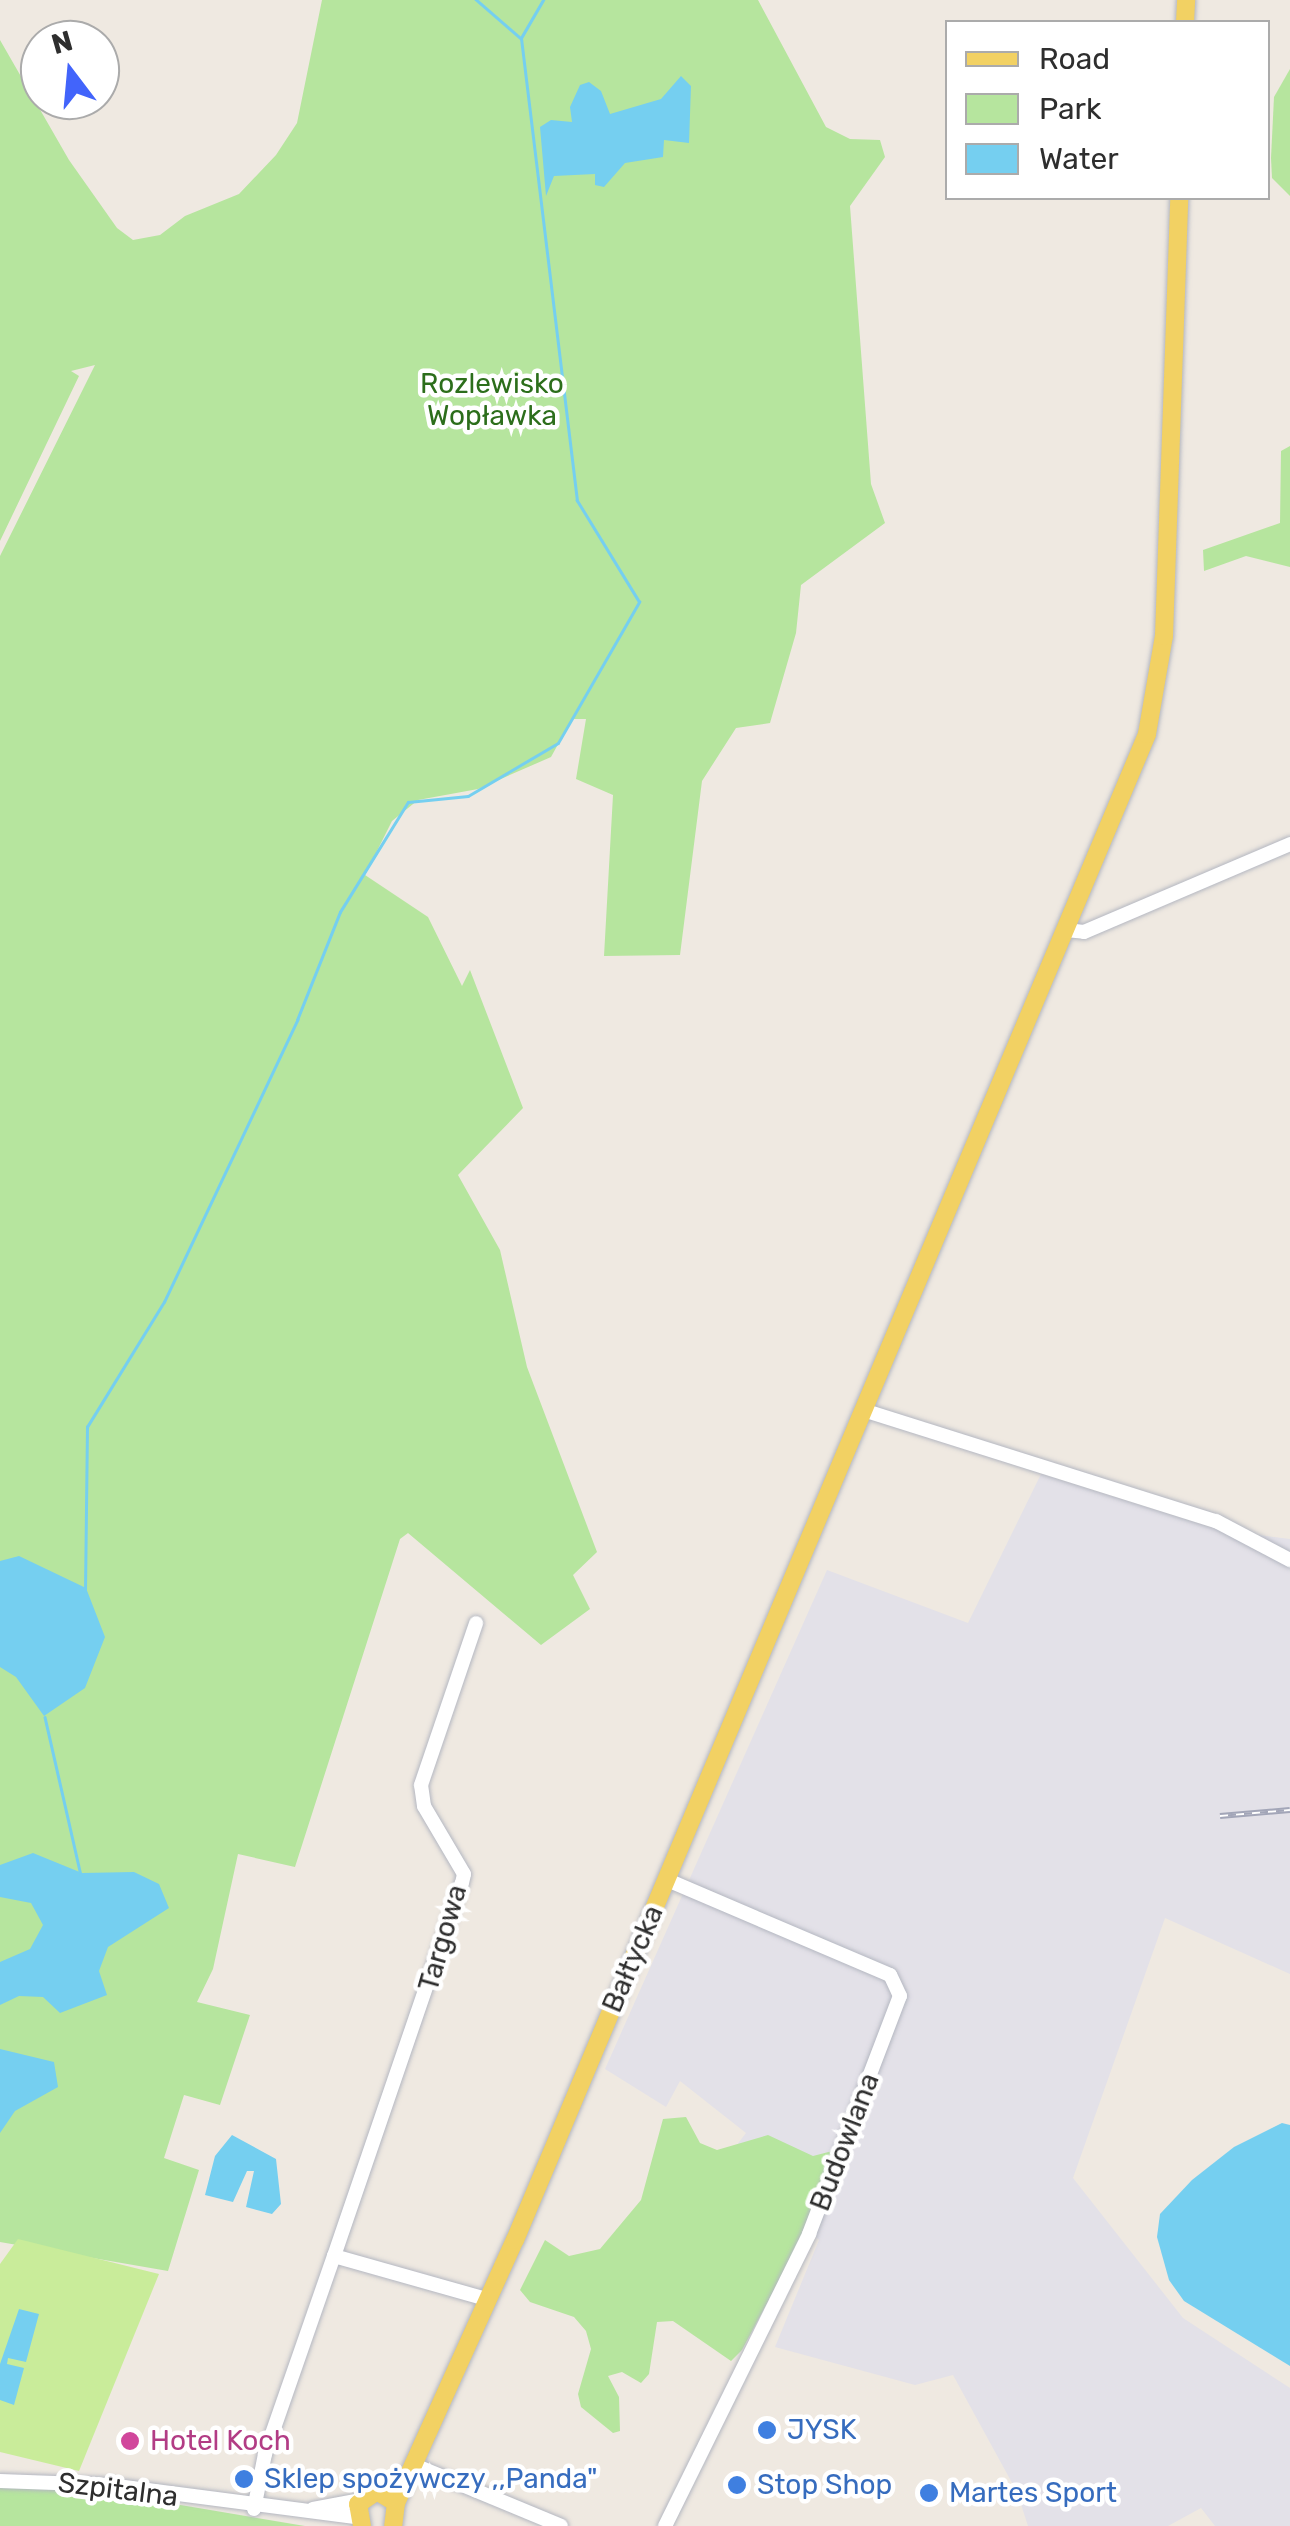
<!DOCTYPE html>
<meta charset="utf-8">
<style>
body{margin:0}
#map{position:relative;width:1290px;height:2526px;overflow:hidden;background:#efe9e1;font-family:Rubik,sans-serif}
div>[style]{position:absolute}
.industrial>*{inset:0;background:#e3e1e8}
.green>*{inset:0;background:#b6e59e}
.pitch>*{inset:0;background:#c9ec9a}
.water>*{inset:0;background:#75cff0}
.stream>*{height:2.5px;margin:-1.25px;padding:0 1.25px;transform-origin:1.25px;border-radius:1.25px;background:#75cff0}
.roads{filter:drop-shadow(0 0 2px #b4b7c1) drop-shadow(0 0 2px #b4b7c1)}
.minor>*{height:14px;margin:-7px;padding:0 7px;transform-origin:7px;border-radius:7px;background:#fff}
.major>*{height:18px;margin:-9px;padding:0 9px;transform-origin:9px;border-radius:9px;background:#f2d163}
.rail>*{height:6px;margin-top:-3px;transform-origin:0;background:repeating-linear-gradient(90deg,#fff 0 8px,#a3a6b8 0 16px);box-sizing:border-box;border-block:2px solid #a3a6b8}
.dots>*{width:28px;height:28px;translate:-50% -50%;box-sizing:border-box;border:5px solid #fff;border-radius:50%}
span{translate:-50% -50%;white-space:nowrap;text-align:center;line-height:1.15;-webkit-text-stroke:9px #fff;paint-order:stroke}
.park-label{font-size:28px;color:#2c6e1b}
.street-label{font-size:28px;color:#2e2e2e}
.shop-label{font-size:28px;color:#366cbe}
.left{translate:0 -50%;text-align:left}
.hotel-label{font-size:28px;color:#b23c85}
.legend{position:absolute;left:945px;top:20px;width:325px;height:180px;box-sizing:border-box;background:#fff;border:2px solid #ababab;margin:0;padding:12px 18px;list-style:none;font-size:30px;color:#2e2e2e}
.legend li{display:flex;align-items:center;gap:20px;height:50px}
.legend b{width:50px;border:2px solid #ababab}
.north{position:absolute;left:20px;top:20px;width:100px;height:100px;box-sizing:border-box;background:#fff;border:2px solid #ababab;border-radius:50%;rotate:344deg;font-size:28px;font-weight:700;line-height:40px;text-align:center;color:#2e2e2e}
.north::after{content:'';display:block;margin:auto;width:35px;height:45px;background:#4264fb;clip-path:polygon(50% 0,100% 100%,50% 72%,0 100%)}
</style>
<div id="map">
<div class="industrial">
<i style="clip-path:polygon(1041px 1474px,1219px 1530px,1290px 1539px,1290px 1974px,1165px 1918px,1073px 2178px,1183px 2318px,1290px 2388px,1290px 2526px,1215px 2526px,1201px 2508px,1168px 2526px,1028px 2526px,1017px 2492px,953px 2375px,915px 2385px,775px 2347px,819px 2240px,730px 2154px,746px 2133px,680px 2081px,666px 2107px,605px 2069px,827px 1570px,968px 1623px)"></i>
</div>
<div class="green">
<i style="clip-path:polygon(322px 0,758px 0,826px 127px,850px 139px,880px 140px,885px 157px,850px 206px,871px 484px,885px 523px,801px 585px,796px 633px,770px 723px,736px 728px,702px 781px,680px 955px,604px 956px,613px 795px,576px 779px,586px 719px,572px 719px,551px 757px,478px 789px,418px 800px,392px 821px,365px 875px,428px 917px,462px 986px,470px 970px,523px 1108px,458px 1175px,500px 1250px,527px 1367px,597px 1552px,573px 1575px,590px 1609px,541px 1645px,408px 1533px,400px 1539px,295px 1867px,238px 1854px,213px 1969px,197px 2002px,250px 2015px,220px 2105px,184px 2095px,164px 2158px,199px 2170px,168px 2271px,0 2242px,0 556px,95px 365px,71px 371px,79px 376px,0 541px,0 40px,69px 160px,117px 228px,133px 240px,160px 235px,185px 216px,239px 194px,276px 155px,297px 123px)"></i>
<i style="clip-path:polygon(1290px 69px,1290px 196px,1272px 178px,1271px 158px,1274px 97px)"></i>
<i style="clip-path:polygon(1290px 446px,1290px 567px,1246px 556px,1204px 571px,1203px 550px,1280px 523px,1281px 451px)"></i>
<i style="clip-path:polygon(686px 2117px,700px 2143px,717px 2150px,768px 2135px,813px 2156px,840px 2149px,809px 2224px,742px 2350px,731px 2361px,673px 2321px,657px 2322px,649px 2374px,641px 2383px,622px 2372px,608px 2376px,619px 2397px,620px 2431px,613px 2433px,581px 2407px,578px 2394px,591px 2349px,586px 2331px,574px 2317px,530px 2302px,520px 2290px,545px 2240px,569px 2256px,600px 2249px,641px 2200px,663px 2119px)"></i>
<i style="clip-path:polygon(0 2482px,98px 2491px,305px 2526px,0 2526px)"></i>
</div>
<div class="pitch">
<i style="clip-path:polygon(18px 2239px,159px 2274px,79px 2471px,0 2452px,0 2264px)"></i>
</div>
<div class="water">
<i style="clip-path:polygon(681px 76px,691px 86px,689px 143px,664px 140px,663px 157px,625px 163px,604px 187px,595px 185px,595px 174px,554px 176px,546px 196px,540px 127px,551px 120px,572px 122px,570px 107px,580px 85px,589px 82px,601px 91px,610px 114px,661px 99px)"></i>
<i style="clip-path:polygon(19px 1556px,86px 1588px,105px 1637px,85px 1688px,44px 1716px,16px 1677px,0 1667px,0 1561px)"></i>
<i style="clip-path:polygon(33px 1853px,82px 1873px,134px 1872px,159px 1884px,169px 1908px,108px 1947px,99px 1971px,107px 1995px,60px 2013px,43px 1997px,19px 1996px,0 2005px,0 1962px,30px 1949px,43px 1925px,31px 1903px,0 1897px,0 1865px)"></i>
<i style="clip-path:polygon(0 2049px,54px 2062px,58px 2087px,15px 2111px,0 2133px)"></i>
<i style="clip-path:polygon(1282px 2123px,1290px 2125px,1290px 2366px,1184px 2301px,1169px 2280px,1157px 2237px,1160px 2214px,1192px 2180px,1234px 2147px)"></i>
<i style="clip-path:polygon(232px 2135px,276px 2159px,281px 2204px,272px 2214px,246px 2207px,254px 2171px,247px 2171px,233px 2202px,205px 2195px,215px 2156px)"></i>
<i style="clip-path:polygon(19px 2309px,39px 2314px,26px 2362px,8px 2358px,7px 2364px,24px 2368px,14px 2405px,0 2400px,0 2364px)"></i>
</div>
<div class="stream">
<i style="left:521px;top:38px;width:44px;rotate:-59.9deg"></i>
<i style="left:85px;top:1591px;width:164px;rotate:-89.3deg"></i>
<i style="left:87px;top:1427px;width:147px;rotate:-58.4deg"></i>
<i style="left:164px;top:1302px;width:312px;rotate:-64.7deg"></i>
<i style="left:297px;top:1020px;width:116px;rotate:-68.3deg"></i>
<i style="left:340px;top:912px;width:129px;rotate:-58.3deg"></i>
<i style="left:408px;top:802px;width:60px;rotate:-5.7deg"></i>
<i style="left:468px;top:796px;width:104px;rotate:-30.5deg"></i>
<i style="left:558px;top:743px;width:163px;rotate:-60.1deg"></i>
<i style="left:639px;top:602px;width:119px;rotate:-121.5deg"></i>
<i style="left:577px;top:501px;width:465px;rotate:-96.9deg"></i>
<i style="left:521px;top:39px;width:60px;rotate:-139.1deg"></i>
<i style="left:45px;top:1717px;width:162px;rotate:77.2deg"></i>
</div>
<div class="roads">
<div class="minor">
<i style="left:1066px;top:930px;width:18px;rotate:6deg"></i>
<i style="left:1084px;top:932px;width:224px;rotate:-23.1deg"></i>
<i style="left:863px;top:1410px;width:370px;rotate:17.5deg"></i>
<i style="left:1216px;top:1521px;width:84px;rotate:27.8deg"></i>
<i style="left:334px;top:2256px;width:394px;rotate:-71.1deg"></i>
<i style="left:462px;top:1883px;width:9px;rotate:-77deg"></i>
<i style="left:464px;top:1874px;width:79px;rotate:-120.5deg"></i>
<i style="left:424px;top:1806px;width:21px;rotate:-98deg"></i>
<i style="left:421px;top:1785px;width:171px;rotate:-71.2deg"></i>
<i style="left:414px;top:2465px;width:159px;rotate:22.5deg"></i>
<i style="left:0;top:2481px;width:109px;rotate:2.1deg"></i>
<i style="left:109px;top:2485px;width:250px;rotate:7.4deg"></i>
<i style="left:254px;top:2509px;width:56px;rotate:-78.7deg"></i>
<i style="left:265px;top:2454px;width:210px;rotate:-70.8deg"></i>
<i style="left:334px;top:2256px;width:161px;rotate:15.8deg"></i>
<i style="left:313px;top:2509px;width:49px;rotate:-10.6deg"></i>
<i style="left:665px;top:2526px;width:326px;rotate:-63.7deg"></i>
<i style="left:809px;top:2234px;width:255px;rotate:-69.1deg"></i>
<i style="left:900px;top:1996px;width:23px;rotate:-115deg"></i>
<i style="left:890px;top:1975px;width:242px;rotate:-156.9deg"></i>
</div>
<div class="major">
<i style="left:1185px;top:22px;width:22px;rotate:-87deg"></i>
<i style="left:396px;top:2503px;width:289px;rotate:-65.7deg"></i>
<i style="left:515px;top:2240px;width:1633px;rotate:-67.23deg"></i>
<i style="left:1147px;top:734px;width:99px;rotate:-80.2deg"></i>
<i style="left:1164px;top:636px;width:438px;rotate:-88deg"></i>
<i style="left:362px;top:2526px;width:22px;rotate:-100deg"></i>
<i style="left:358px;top:2504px;width:23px;rotate:-34deg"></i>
<i style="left:377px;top:2491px;width:22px;rotate:32deg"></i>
<i style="left:396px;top:2503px;width:23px;rotate:97deg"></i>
</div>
</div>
<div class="rail">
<i style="left:1220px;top:1816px;width:70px;rotate:-4.9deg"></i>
</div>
<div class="dots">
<i style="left:767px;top:2430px;background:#3f7fe0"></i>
<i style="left:130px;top:2441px;background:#d1479c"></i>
<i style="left:244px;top:2479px;background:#3f7fe0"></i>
<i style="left:737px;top:2485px;background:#3f7fe0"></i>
<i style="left:929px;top:2493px;background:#3f7fe0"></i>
</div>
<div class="park-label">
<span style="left:492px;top:400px">Rozlewisko<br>Wopławka</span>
</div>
<div class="street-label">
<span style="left:443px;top:1938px;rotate:-74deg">Targowa</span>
<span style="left:633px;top:1959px;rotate:-67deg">Bałtycka</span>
<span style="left:845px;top:2142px;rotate:-69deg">Budowlana</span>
<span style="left:118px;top:2490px;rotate:7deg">Szpitalna</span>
</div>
<div class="shop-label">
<span class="left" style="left:787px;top:2430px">JYSK</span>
<span class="left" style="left:264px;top:2479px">Sklep spożywczy ,,Panda"</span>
<span class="left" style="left:757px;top:2485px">Stop Shop</span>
<span class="left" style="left:949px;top:2493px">Martes Sport</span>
</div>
<div class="hotel-label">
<span class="left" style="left:150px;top:2441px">Hotel Koch</span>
</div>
<ul class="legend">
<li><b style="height:12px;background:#f2d163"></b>Road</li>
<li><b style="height:28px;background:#b6e59e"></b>Park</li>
<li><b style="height:28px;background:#75cff0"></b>Water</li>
</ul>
<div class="north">N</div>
</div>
